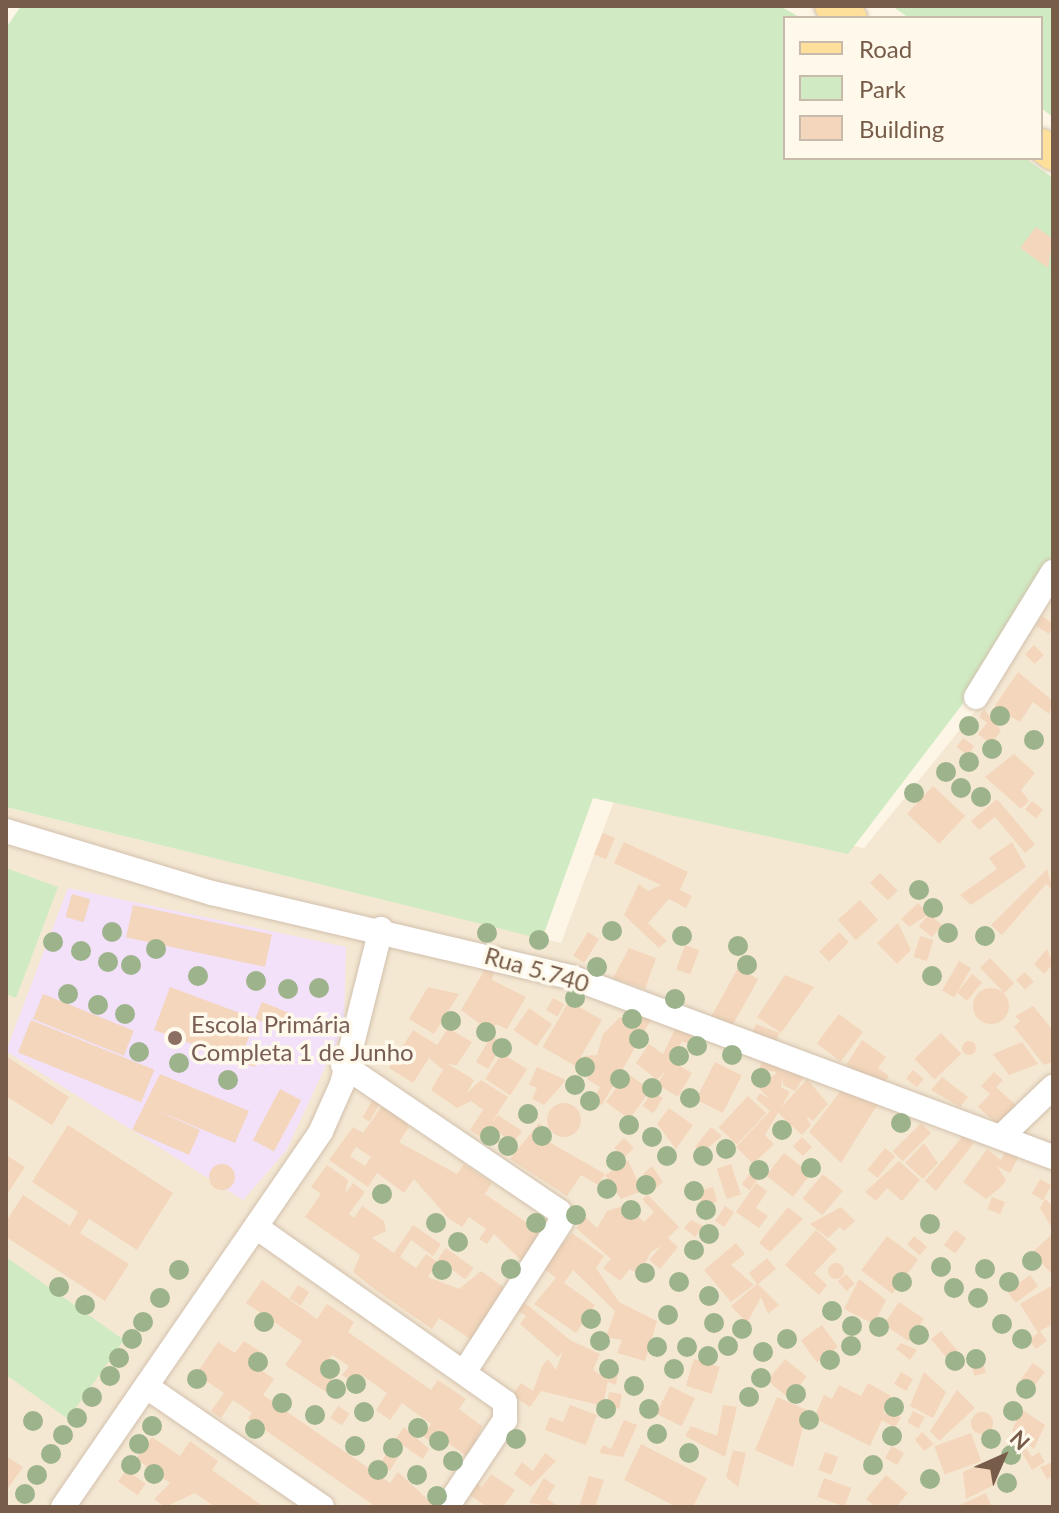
<!DOCTYPE html>
<meta charset="utf-8">
<style>
body{margin:0}
#map{position:relative;width:1059px;height:1513px;overflow:hidden;background:#fdf5e5;font-family:Lato,sans-serif}
div>[style]{position:absolute}
.residential>*{inset:0;background:#f5e8d3}
.education>*{inset:0;background:#f2e1f9}
.green>*{inset:0;background:#d0ebc3}
.building>*{inset:0;background:#f3d6bb;transform-origin:0 0}
.round{border-radius:50%}
.roads{filter:drop-shadow(0 0 2px #d1c0ad) drop-shadow(0 0 2px #d1c0ad)}
.minor>*{height:24px;margin:-12px;padding:0 12px;transform-origin:12px;border-radius:12px;background:#fff}
.major>*{height:32px;margin:-16px;padding:0 16px;transform-origin:16px;border-radius:16px;background:#fee09b}
.trees>*{width:20px;height:20px;margin:-10px;border-radius:50%;background:#9db38b}
.dots>*{width:22px;height:22px;translate:-50% -50%;box-sizing:border-box;border:4px solid #fff9ec;border-radius:50%}
span{translate:-50% -50%;white-space:nowrap;text-align:center;line-height:1.15;-webkit-text-stroke:7px #fff9ec;paint-order:stroke}
.street-label{font-size:24px;color:#775d49}
.education-label{font-size:24px;color:#785e54}
.left{translate:0 -50%;text-align:left}
.frame{position:absolute;inset:0;border:8px solid #775d49;pointer-events:none}
.legend{position:absolute;left:783px;top:16px;width:260px;height:144px;box-sizing:border-box;background:#fff9ec;border:2px solid #c9bbab;margin:0;padding:10px 14px;list-style:none;font-size:24px;color:#775d49}
.legend li{display:flex;align-items:center;gap:16px;height:40px}
.legend b{width:40px;border:2px solid #c9bbab}
.north{position:absolute;left:963px;top:1417px;width:80px;height:80px;-webkit-text-stroke:6px #fff9ec;paint-order:stroke;rotate:45deg;font-size:22px;font-weight:700;line-height:32px;text-align:center;color:#775d49}
.north::after{content:'';display:block;margin:auto;width:28px;height:36px;background:#775d49;clip-path:polygon(50% 0,100% 100%,50% 72%,0 100%)}
</style>
<div id="map">
<div class="residential">
<i style="clip-path:polygon(1053px 594px,1053px 1507px,6px 1507px,6px 807px,561px 943px,614px 801px,864px 848px,992px 690px)"></i>
</div>
<div class="education">
<i style="clip-path:polygon(68px 888px,346px 947px,344px 1027px,286px 1151px,243px 1200px,6px 1051px)"></i>
</div>
<div class="green">
<i style="clip-path:polygon(21px 6px,780px 6px,801px 18px,785px 18px,785px 158px,1025px 158px,1053px 178px,1053px 562px,994px 663px,848px 854px,593px 798px,542px 939px,6px 807px,6px 28px)"></i>
<i style="clip-path:polygon(892px 6px,1053px 6px,1053px 117px,1041px 108px,1041px 18px,909px 18px)"></i>
<i style="clip-path:polygon(6px 868px,58px 887px,16px 998px,6px 994px)"></i>
<i style="clip-path:polygon(6px 1257px,124px 1340px,68px 1419px,6px 1375px)"></i>
</div>
<div class="building">
<i style="clip-path:polygon(1036px 227px,1053px 239px,1048px 268px,1020px 248px)"></i>
<i style="clip-path:polygon(1042px 616px,1053px 624px,1049px 634px,1036px 626px)"></i>
<i style="left:1034px;top:645px;width:14px;height:13px;rotate:45deg"></i>
<i style="clip-path:polygon(1018px 672px,1053px 701px,1049px 714px,1033px 702px,1020px 722px,994px 707px)"></i>
<i style="clip-path:polygon(984px 709px,1001px 731px,991px 744px,978px 734px,987px 723px,979px 717px)"></i>
<i style="left:963px;top:738px;width:14px;height:11px;rotate:36deg"></i>
<i style="clip-path:polygon(1014px 754px,1035px 773px,1021px 790px,1029px 801px,1021px 809px,985px 777px)"></i>
<i style="left:933px;top:786px;width:44px;height:38px;rotate:43deg"></i>
<i style="clip-path:polygon(997px 799px,1035px 844px,1025px 853px,995px 817px,979px 830px,971px 821px)"></i>
<i style="left:1032px;top:801px;width:14px;height:11px;rotate:39deg"></i>
<i style="left:603px;top:833px;width:13px;height:23px;rotate:23deg"></i>
<i style="clip-path:polygon(624px 842px,688px 872px,680px 890px,692px 896px,686px 908px,669px 899px,648px 923px,667px 941px,659px 948px,624px 915px,639px 884px,648px 891px,661px 885px,614px 863px)"></i>
<i style="clip-path:polygon(1012px 842px,1026px 867px,971px 905px,960px 895px,997px 869px,989px 858px)"></i>
<i style="clip-path:polygon(1047px 869px,1053px 890px,1046px 884px,1002px 935px,991px 925px)"></i>
<i style="left:880px;top:873px;width:25px;height:14px;rotate:45deg"></i>
<i style="left:72px;top:894px;width:19px;height:24px;rotate:16deg"></i>
<i style="left:860px;top:900px;width:27px;height:30px;rotate:48deg"></i>
<i style="clip-path:polygon(918px 903px,929px 914px,909px 927px,901px 919px)"></i>
<i style="left:133px;top:905px;width:142px;height:33px;rotate:12deg"></i>
<i style="left:929px;top:914px;width:17px;height:16px;rotate:40deg"></i>
<i style="clip-path:polygon(898px 923px,911px 950px,897px 964px,877px 943px)"></i>
<i style="left:588px;top:932px;width:13px;height:28px;rotate:32deg"></i>
<i style="left:839px;top:932px;width:14px;height:28px;rotate:45deg"></i>
<i style="left:920px;top:936px;width:14px;height:22px;rotate:17deg"></i>
<i style="left:685px;top:945px;width:15px;height:26px;rotate:20deg"></i>
<i style="clip-path:polygon(629px 948px,656px 958px,645px 989px,613px 978px)"></i>
<i style="clip-path:polygon(1047px 949px,1053px 964px,1044px 974px,1034px 964px)"></i>
<i style="left:990px;top:958px;width:35px;height:14px;rotate:46deg"></i>
<i style="left:959px;top:961px;width:14px;height:34px;rotate:30deg"></i>
<i style="clip-path:polygon(487px 966px,495px 969px,492px 980px,526px 997px,507px 1029px,496px 1024px,492px 1033px,461px 1010px)"></i>
<i style="left:738px;top:968px;width:23px;height:56px;rotate:29deg"></i>
<i style="left:1025px;top:972px;width:13px;height:12px;rotate:48deg"></i>
<i style="left:972px;top:974px;width:13px;height:24px;rotate:39deg"></i>
<i style="clip-path:polygon(785px 975px,814px 987px,781px 1033px,757px 1017px)"></i>
<i style="clip-path:polygon(170px 987px,256px 1019px,243px 1052px,258px 1058px,255px 1067px,154px 1030px)"></i>
<i style="clip-path:polygon(428px 987px,459px 994px,434px 1034px,409px 1019px)"></i>
<i class="round" style="left:973px;top:988px;width:36px;height:36px"></i>
<i style="left:43px;top:994px;width:98px;height:27px;rotate:22deg"></i>
<i style="left:553px;top:998px;width:13px;height:14px;rotate:29deg"></i>
<i style="left:569px;top:1001px;width:38px;height:53px;rotate:30deg"></i>
<i style="left:262px;top:1002px;width:35px;height:18px;rotate:22deg"></i>
<i style="clip-path:polygon(1033px 1006px,1053px 1030px,1053px 1062px,1044px 1065px,1014px 1027px,1020px 1021px,1015px 1016px)"></i>
<i style="left:529px;top:1008px;width:28px;height:27px;rotate:35deg"></i>
<i style="clip-path:polygon(638px 1011px,652px 1018px,602px 1105px,592px 1102px,600px 1087px,587px 1079px,594px 1063px,583px 1056px,597px 1055px,603px 1034px,620px 1017px,631px 1023px)"></i>
<i style="left:839px;top:1014px;width:30px;height:37px;rotate:37deg"></i>
<i style="left:31px;top:1020px;width:133px;height:35px;rotate:22deg"></i>
<i style="left:756px;top:1024px;width:25px;height:16px;rotate:21deg"></i>
<i style="clip-path:polygon(676px 1027px,699px 1033px,694px 1047px,682px 1041px,671px 1061px,692px 1073px,678px 1097px,657px 1084px,667px 1069px,657px 1080px,636px 1063px,649px 1044px,663px 1054px)"></i>
<i style="clip-path:polygon(448px 1028px,472px 1042px,457px 1065px,448px 1064px,474px 1080px,467px 1093px,481px 1080px,508px 1097px,492px 1122px,498px 1115px,522px 1131px,513px 1143px,490px 1126px,482px 1138px,470px 1130px,483px 1110px,471px 1101px,457px 1108px,431px 1090px,443px 1070px,429px 1058px,413px 1083px,389px 1068px,413px 1030px,437px 1045px)"></i>
<i style="left:941px;top:1033px;width:29px;height:37px;rotate:46deg"></i>
<i style="left:491px;top:1036px;width:14px;height:30px;rotate:30deg"></i>
<i style="clip-path:polygon(862px 1040px,886px 1057px,878px 1068px,889px 1076px,880px 1089px,846px 1065px)"></i>
<i class="round" style="left:962px;top:1041px;width:14px;height:14px"></i>
<i style="clip-path:polygon(1022px 1042px,1038px 1064px,1009px 1075px,993px 1054px)"></i>
<i style="left:369px;top:1046px;width:15px;height:13px;rotate:28deg"></i>
<i style="left:502px;top:1053px;width:30px;height:31px;rotate:33deg"></i>
<i style="clip-path:polygon(6px 1056px,69px 1097px,52px 1125px,6px 1096px)"></i>
<i style="clip-path:polygon(764px 1058px,807px 1072px,795px 1091px,783px 1085px,783px 1076px,781px 1087px,790px 1092px,765px 1135px,774px 1144px,753px 1164px,736px 1147px,770px 1111px,756px 1099px,760px 1093px,769px 1099px,759px 1088px,777px 1072px,759px 1069px)"></i>
<i style="left:715px;top:1062px;width:30px;height:42px;rotate:27deg"></i>
<i style="clip-path:polygon(537px 1067px,566px 1080px,544px 1105px,532px 1099px,537px 1088px,529px 1085px)"></i>
<i style="left:913px;top:1070px;width:14px;height:11px;rotate:39deg"></i>
<i style="clip-path:polygon(994px 1072px,1003px 1080px,996px 1087px,1017px 1106px,999px 1126px,978px 1107px,990px 1094px,981px 1086px)"></i>
<i style="left:627px;top:1073px;width:29px;height:36px;rotate:36deg"></i>
<i style="clip-path:polygon(160px 1074px,249px 1111px,235px 1143px,153px 1109px,200px 1130px,189px 1155px,132px 1130px)"></i>
<i style="clip-path:polygon(942px 1077px,968px 1097px,960px 1107px,931px 1090px)"></i>
<i style="clip-path:polygon(807px 1079px,828px 1104px,813px 1121px,806px 1116px,811px 1125px,802px 1135px,777px 1112px)"></i>
<i style="clip-path:polygon(843px 1088px,879px 1102px,841px 1163px,809px 1132px)"></i>
<i style="left:280px;top:1089px;width:24px;height:58px;rotate:28deg"></i>
<i style="left:652px;top:1091px;width:13px;height:18px;rotate:32deg"></i>
<i style="left:376px;top:1094px;width:8px;height:27px;rotate:30deg"></i>
<i style="left:748px;top:1096px;width:25px;height:43px;rotate:43deg"></i>
<i style="clip-path:polygon(evenodd,386px 1100px,409px 1127px,399px 1142px,457px 1174px,464px 1164px,492px 1183px,485px 1194px,539px 1231px,551px 1223px,523px 1262px,494px 1234px,487px 1244px,479px 1239px,486px 1229px,469px 1217px,462px 1227px,448px 1218px,414px 1179px,404px 1193px,377px 1173px,368px 1187px,329px 1160px,353px 1127px,363px 1133px,386px 1100px,356px 1147px,371px 1157px,365px 1166px,350px 1156px,356px 1147px)"></i>
<i class="round" style="left:547px;top:1103px;width:34px;height:34px"></i>
<i style="clip-path:polygon(669px 1108px,693px 1125px,676px 1149px,657px 1124px)"></i>
<i style="clip-path:polygon(539px 1123px,546px 1129px,540px 1137px,605px 1174px,598px 1185px,581px 1175px,567px 1196px,510px 1159px)"></i>
<i style="left:921px;top:1123px;width:14px;height:40px;rotate:45deg"></i>
<i style="clip-path:polygon(68px 1125px,173px 1193px,137px 1250px,89px 1219px,80px 1233px,129px 1264px,105px 1301px,6px 1237px,6px 1222px,23px 1195px,70px 1226px,78px 1212px,32px 1182px)"></i>
<i style="clip-path:polygon(711px 1127px,722px 1136px,702px 1153px,695px 1147px)"></i>
<i style="clip-path:polygon(963px 1136px,974px 1143px,936px 1191px,925px 1181px)"></i>
<i style="left:802px;top:1137px;width:14px;height:13px;rotate:45deg"></i>
<i style="left:624px;top:1138px;width:14px;height:14px;rotate:45deg"></i>
<i style="clip-path:polygon(924px 1143px,938px 1163px,923px 1179px,905px 1163px)"></i>
<i style="clip-path:polygon(1008px 1147px,1020px 1154px,1010px 1173px,997px 1166px,1006px 1180px,1001px 1187px,986px 1199px,963px 1182px,987px 1149px,1001px 1160px)"></i>
<i style="left:885px;top:1148px;width:13px;height:28px;rotate:39deg"></i>
<i style="left:784px;top:1153px;width:34px;height:29px;rotate:38deg"></i>
<i style="clip-path:polygon(6px 1155px,25px 1167px,6px 1196px)"></i>
<i style="clip-path:polygon(628px 1160px,642px 1191px,621px 1199px,605px 1175px)"></i>
<i style="clip-path:polygon(899px 1161px,920px 1180px,902px 1201px,887px 1188px,876px 1201px,865px 1192px)"></i>
<i style="left:731px;top:1164px;width:32px;height:15px;rotate:72deg"></i>
<i class="round" style="left:209px;top:1164px;width:26px;height:26px"></i>
<i style="clip-path:polygon(327px 1165px,348px 1180px,345px 1194px,353px 1183px,365px 1192px,349px 1214px,354px 1218px,362px 1206px,384px 1221px,386px 1231px,372px 1238px,394px 1253px,413px 1225px,441px 1244px,433px 1256px,411px 1240px,400px 1257px,416px 1268px,426px 1254px,438px 1262px,428px 1277px,459px 1289px,481px 1271px,505px 1288px,473px 1341px,439px 1318px,432px 1329px,377px 1291px,353px 1272px,360px 1255px,305px 1217px,321px 1194px,311px 1187px)"></i>
<i style="clip-path:polygon(652px 1166px,663px 1182px,655px 1189px,643px 1174px)"></i>
<i style="left:750px;top:1173px;width:10px;height:14px;rotate:37deg"></i>
<i style="left:823px;top:1174px;width:26px;height:32px;rotate:40deg"></i>
<i style="left:1040px;top:1179px;width:13px;height:17px;rotate:29deg"></i>
<i style="clip-path:polygon(756px 1183px,767px 1191px,756px 1208px,768px 1216px,759px 1228px,736px 1212px)"></i>
<i style="left:713px;top:1187px;width:15px;height:16px;rotate:74deg"></i>
<i style="clip-path:polygon(648px 1195px,679px 1227px,668px 1238px,678px 1247px,660px 1269px,649px 1260px,661px 1246px,651px 1252px,639px 1275px,630px 1269px,620px 1281px,603px 1268px,611px 1259px,576px 1228px,585px 1217px,597px 1228px,607px 1211px,626px 1205px,644px 1222px,654px 1212px,642px 1199px)"></i>
<i style="left:992px;top:1197px;width:14px;height:13px;rotate:21deg"></i>
<i style="clip-path:polygon(1045px 1199px,1053px 1206px,1053px 1230px,1040px 1208px)"></i>
<i style="left:725px;top:1206px;width:11px;height:18px;rotate:34deg"></i>
<i style="clip-path:polygon(788px 1207px,803px 1219px,770px 1252px,759px 1243px)"></i>
<i style="clip-path:polygon(841px 1207px,855px 1221px,844px 1231px,840px 1227px,828px 1238px,810px 1224px)"></i>
<i style="clip-path:polygon(691px 1220px,703px 1226px,695px 1237px,684px 1228px)"></i>
<i style="clip-path:polygon(816px 1230px,837px 1249px,814px 1273px,827px 1285px,819px 1295px,785px 1265px)"></i>
<i style="left:955px;top:1230px;width:14px;height:19px;rotate:36deg"></i>
<i style="clip-path:polygon(572px 1233px,604px 1256px,596px 1268px,619px 1302px,657px 1321px,645px 1361px,617px 1353px,622px 1340px,606px 1337px,615px 1311px,573px 1270px,564px 1283px,595px 1305px,576px 1333px,534px 1304px,556px 1278px,541px 1266px)"></i>
<i style="clip-path:polygon(1051px 1235px,1053px 1237px,1053px 1275px,1032px 1253px)"></i>
<i style="left:887px;top:1236px;width:39px;height:43px;rotate:37deg"></i>
<i style="left:914px;top:1236px;width:17px;height:11px;rotate:40deg"></i>
<i style="clip-path:polygon(736px 1243px,745px 1254px,731px 1265px,754px 1285px,731px 1302px,704px 1270px)"></i>
<i style="left:446px;top:1248px;width:34px;height:14px;rotate:36deg"></i>
<i style="clip-path:polygon(767px 1258px,776px 1269px,758px 1284px,779px 1305px,768px 1314px,761px 1297px,747px 1323px,731px 1306px,757px 1284px,749px 1273px)"></i>
<i class="round" style="left:828px;top:1263px;width:16px;height:16px"></i>
<i style="left:846px;top:1274px;width:13px;height:11px;rotate:48deg"></i>
<i style="left:1030px;top:1275px;width:14px;height:28px;rotate:54deg"></i>
<i style="clip-path:polygon(859px 1279px,886px 1300px,874px 1324px,844px 1309px)"></i>
<i style="clip-path:polygon(262px 1280px,317px 1319px,327px 1304px,354px 1322px,348px 1332px,431px 1390px,438px 1380px,466px 1399px,459px 1409px,482px 1426px,469px 1458px,440px 1437px,435px 1445px,423px 1436px,431px 1424px,402px 1403px,390px 1420px,376px 1410px,387px 1393px,360px 1374px,354px 1383px,342px 1375px,349px 1366px,332px 1355px,321px 1372px,333px 1380px,326px 1392px,285px 1365px,302px 1341px,246px 1303px)"></i>
<i style="left:298px;top:1285px;width:13px;height:16px;rotate:32deg"></i>
<i style="clip-path:polygon(1053px 1285px,1053px 1324px,1040px 1331px,1047px 1341px,1036px 1349px,1029px 1340px,1038px 1333px,1020px 1304px)"></i>
<i style="clip-path:polygon(519px 1298px,570px 1340px,600px 1354px,593px 1370px,608px 1380px,603px 1406px,541px 1391px,530px 1407px,512px 1395px,521px 1383px,533px 1391px,542px 1366px,548px 1359px,556px 1370px,563px 1351px,558px 1357px,520px 1324px,526px 1316px,513px 1307px)"></i>
<i style="left:899px;top:1302px;width:30px;height:27px;rotate:34deg"></i>
<i style="left:822px;top:1325px;width:27px;height:26px;rotate:54deg"></i>
<i style="left:941px;top:1331px;width:26px;height:13px;rotate:50deg"></i>
<i style="clip-path:polygon(244px 1341px,261px 1352px,252px 1364px,274px 1379px,263px 1395px,390px 1483px,398px 1472px,436px 1507px,376px 1507px,248px 1418px,252px 1413px,233px 1400px,221px 1418px,211px 1411px,224px 1393px,196px 1374px,218px 1342px,235px 1353px)"></i>
<i style="clip-path:polygon(901px 1343px,917px 1350px,910px 1360px,896px 1349px)"></i>
<i style="left:694px;top:1359px;width:27px;height:28px;rotate:17deg"></i>
<i style="left:785px;top:1359px;width:28px;height:28px;rotate:39deg"></i>
<i style="left:982px;top:1359px;width:14px;height:12px;rotate:73deg"></i>
<i style="clip-path:polygon(611px 1361px,619px 1366px,616px 1385px,608px 1382px)"></i>
<i style="left:1033px;top:1363px;width:15px;height:20px;rotate:37deg"></i>
<i style="left:901px;top:1372px;width:14px;height:14px;rotate:30deg"></i>
<i style="clip-path:polygon(924px 1372px,946px 1392px,933px 1418px,910px 1406px)"></i>
<i style="clip-path:polygon(868px 1383px,891px 1396px,883px 1413px,901px 1417px,895px 1428px,882px 1420px,870px 1446px,814px 1418px,824px 1395px,832px 1399px,839px 1385px,861px 1396px)"></i>
<i style="left:670px;top:1386px;width:28px;height:31px;rotate:26deg"></i>
<i style="clip-path:polygon(957px 1390px,975px 1408px,939px 1441px,930px 1431px)"></i>
<i style="left:609px;top:1392px;width:13px;height:15px;rotate:9deg"></i>
<i style="clip-path:polygon(777px 1397px,807px 1410px,793px 1467px,755px 1450px)"></i>
<i style="clip-path:polygon(570px 1405px,597px 1415px,586px 1445px,545px 1430px,550px 1417px,563px 1422px)"></i>
<i style="clip-path:polygon(723px 1405px,737px 1407px,725px 1457px,685px 1436px,691px 1426px,717px 1436px)"></i>
<i style="left:338px;top:1406px;width:14px;height:14px;rotate:34deg"></i>
<i style="clip-path:polygon(1021px 1409px,1045px 1425px,1034px 1449px,1012px 1431px)"></i>
<i style="left:913px;top:1411px;width:13px;height:13px;rotate:27deg"></i>
<i class="round" style="left:971px;top:1412px;width:22px;height:22px"></i>
<i style="clip-path:polygon(624px 1420px,637px 1425px,623px 1457px,599px 1453px,603px 1445px,611px 1449px)"></i>
<i style="clip-path:polygon(404px 1427px,429px 1449px,423px 1459px,395px 1440px)"></i>
<i style="clip-path:polygon(922px 1432px,934px 1444px,924px 1451px,915px 1440px)"></i>
<i style="left:971px;top:1433px;width:30px;height:39px;rotate:70deg"></i>
<i style="clip-path:polygon(152px 1437px,180px 1456px,190px 1441px,218px 1461px,212px 1470px,264px 1507px,215px 1507px,195px 1493px,165px 1507px,154px 1499px,170px 1483px,136px 1459px)"></i>
<i style="clip-path:polygon(641px 1444px,707px 1478px,693px 1507px,677px 1507px,624px 1480px)"></i>
<i style="left:892px;top:1446px;width:14px;height:14px;rotate:30deg"></i>
<i style="clip-path:polygon(1026px 1448px,1032px 1457px,1039px 1452px,1045px 1462px,1032px 1470px,1021px 1451px)"></i>
<i style="left:389px;top:1449px;width:12px;height:18px;rotate:31deg"></i>
<i style="clip-path:polygon(733px 1450px,746px 1453px,738px 1487px,726px 1477px)"></i>
<i style="left:825px;top:1452px;width:14px;height:19px;rotate:21deg"></i>
<i style="clip-path:polygon(545px 1453px,556px 1461px,531px 1487px,514px 1474px,522px 1462px,533px 1471px)"></i>
<i style="clip-path:polygon(6px 1456px,23px 1467px,6px 1491px)"></i>
<i style="clip-path:polygon(987px 1461px,998px 1483px,966px 1499px,963px 1472px)"></i>
<i style="clip-path:polygon(1053px 1462px,1053px 1476px,1047px 1479px,1040px 1467px)"></i>
<i style="left:126px;top:1470px;width:24px;height:14px;rotate:35deg"></i>
<i style="clip-path:polygon(491px 1474px,515px 1490px,503px 1507px,487px 1507px,464px 1491px,472px 1480px,482px 1487px)"></i>
<i style="clip-path:polygon(886px 1475px,908px 1493px,896px 1507px,876px 1507px,866px 1499px)"></i>
<i style="clip-path:polygon(589px 1476px,604px 1480px,595px 1507px,579px 1507px)"></i>
<i style="clip-path:polygon(544px 1478px,555px 1486px,547px 1499px,559px 1507px,529px 1503px)"></i>
<i style="left:824px;top:1478px;width:29px;height:20px;rotate:20deg"></i>
<i style="clip-path:polygon(986px 1493px,992px 1507px,961px 1507px,960px 1505px)"></i>
</div>
<div class="roads">
<div class="minor">
<i style="left:976px;top:697px;width:147px;rotate:-58.4deg"></i>
<i style="left:6px;top:831px;width:215px;rotate:16.8deg"></i>
<i style="left:212px;top:893px;width:369px;rotate:13.2deg"></i>
<i style="left:571px;top:977px;width:515px;rotate:20.48deg"></i>
<i style="left:343px;top:1065px;width:261px;rotate:34.1deg"></i>
<i style="left:559px;top:1211px;width:11px;rotate:80deg"></i>
<i style="left:561px;top:1222px;width:177px;rotate:122.8deg"></i>
<i style="left:1002px;top:1136px;width:71px;rotate:-43.9deg"></i>
<i style="left:256px;top:1227px;width:304px;rotate:35.1deg"></i>
<i style="left:505px;top:1402px;width:18px;rotate:90deg"></i>
<i style="left:505px;top:1420px;width:105px;rotate:123.7deg"></i>
<i style="left:147px;top:1387px;width:212px;rotate:34.4deg"></i>
<i style="left:63px;top:1507px;width:456px;rotate:-55.5deg"></i>
<i style="left:321px;top:1131px;width:51px;rotate:-65.9deg"></i>
<i style="left:342px;top:1084px;width:160px;rotate:-75.9deg"></i>
</div>
<div class="major">
<i style="left:831px;top:6px;width:23px;rotate:31deg"></i>
<i style="left:1041px;top:145px;width:15px;rotate:37deg"></i>
</div>
</div>
<div class="trees">
<i style="left:1000px;top:716px"></i>
<i style="left:969px;top:726px"></i>
<i style="left:1034px;top:740px"></i>
<i style="left:992px;top:749px"></i>
<i style="left:969px;top:762px"></i>
<i style="left:946px;top:772px"></i>
<i style="left:961px;top:788px"></i>
<i style="left:914px;top:793px"></i>
<i style="left:981px;top:797px"></i>
<i style="left:919px;top:890px"></i>
<i style="left:933px;top:908px"></i>
<i style="left:612px;top:931px"></i>
<i style="left:112px;top:932px"></i>
<i style="left:487px;top:933px"></i>
<i style="left:948px;top:933px"></i>
<i style="left:682px;top:936px"></i>
<i style="left:985px;top:936px"></i>
<i style="left:539px;top:940px"></i>
<i style="left:53px;top:942px"></i>
<i style="left:738px;top:946px"></i>
<i style="left:156px;top:949px"></i>
<i style="left:81px;top:951px"></i>
<i style="left:108px;top:962px"></i>
<i style="left:131px;top:965px"></i>
<i style="left:747px;top:965px"></i>
<i style="left:597px;top:967px"></i>
<i style="left:198px;top:976px"></i>
<i style="left:932px;top:976px"></i>
<i style="left:256px;top:981px"></i>
<i style="left:319px;top:988px"></i>
<i style="left:288px;top:989px"></i>
<i style="left:68px;top:994px"></i>
<i style="left:575px;top:998px"></i>
<i style="left:675px;top:999px"></i>
<i style="left:98px;top:1005px"></i>
<i style="left:125px;top:1014px"></i>
<i style="left:632px;top:1019px"></i>
<i style="left:451px;top:1021px"></i>
<i style="left:486px;top:1032px"></i>
<i style="left:639px;top:1039px"></i>
<i style="left:697px;top:1046px"></i>
<i style="left:502px;top:1048px"></i>
<i style="left:139px;top:1052px"></i>
<i style="left:732px;top:1055px"></i>
<i style="left:679px;top:1056px"></i>
<i style="left:179px;top:1063px"></i>
<i style="left:585px;top:1067px"></i>
<i style="left:761px;top:1078px"></i>
<i style="left:620px;top:1079px"></i>
<i style="left:228px;top:1080px"></i>
<i style="left:575px;top:1085px"></i>
<i style="left:652px;top:1088px"></i>
<i style="left:690px;top:1098px"></i>
<i style="left:590px;top:1101px"></i>
<i style="left:528px;top:1114px"></i>
<i style="left:901px;top:1123px"></i>
<i style="left:629px;top:1125px"></i>
<i style="left:782px;top:1130px"></i>
<i style="left:490px;top:1136px"></i>
<i style="left:542px;top:1136px"></i>
<i style="left:652px;top:1137px"></i>
<i style="left:508px;top:1146px"></i>
<i style="left:726px;top:1149px"></i>
<i style="left:667px;top:1156px"></i>
<i style="left:703px;top:1156px"></i>
<i style="left:616px;top:1161px"></i>
<i style="left:811px;top:1168px"></i>
<i style="left:759px;top:1170px"></i>
<i style="left:646px;top:1185px"></i>
<i style="left:607px;top:1189px"></i>
<i style="left:694px;top:1191px"></i>
<i style="left:382px;top:1194px"></i>
<i style="left:631px;top:1210px"></i>
<i style="left:706px;top:1210px"></i>
<i style="left:576px;top:1215px"></i>
<i style="left:436px;top:1223px"></i>
<i style="left:536px;top:1223px"></i>
<i style="left:930px;top:1224px"></i>
<i style="left:709px;top:1234px"></i>
<i style="left:458px;top:1242px"></i>
<i style="left:694px;top:1250px"></i>
<i style="left:1032px;top:1261px"></i>
<i style="left:941px;top:1267px"></i>
<i style="left:511px;top:1269px"></i>
<i style="left:985px;top:1269px"></i>
<i style="left:179px;top:1270px"></i>
<i style="left:442px;top:1270px"></i>
<i style="left:645px;top:1273px"></i>
<i style="left:679px;top:1282px"></i>
<i style="left:902px;top:1282px"></i>
<i style="left:1009px;top:1282px"></i>
<i style="left:59px;top:1287px"></i>
<i style="left:954px;top:1288px"></i>
<i style="left:709px;top:1296px"></i>
<i style="left:160px;top:1298px"></i>
<i style="left:978px;top:1298px"></i>
<i style="left:85px;top:1305px"></i>
<i style="left:832px;top:1311px"></i>
<i style="left:668px;top:1315px"></i>
<i style="left:591px;top:1319px"></i>
<i style="left:143px;top:1322px"></i>
<i style="left:264px;top:1322px"></i>
<i style="left:714px;top:1323px"></i>
<i style="left:1002px;top:1324px"></i>
<i style="left:852px;top:1326px"></i>
<i style="left:879px;top:1327px"></i>
<i style="left:742px;top:1329px"></i>
<i style="left:919px;top:1335px"></i>
<i style="left:132px;top:1339px"></i>
<i style="left:787px;top:1339px"></i>
<i style="left:1022px;top:1339px"></i>
<i style="left:600px;top:1341px"></i>
<i style="left:728px;top:1346px"></i>
<i style="left:851px;top:1346px"></i>
<i style="left:657px;top:1347px"></i>
<i style="left:687px;top:1347px"></i>
<i style="left:763px;top:1352px"></i>
<i style="left:708px;top:1356px"></i>
<i style="left:119px;top:1358px"></i>
<i style="left:976px;top:1359px"></i>
<i style="left:830px;top:1360px"></i>
<i style="left:955px;top:1361px"></i>
<i style="left:258px;top:1362px"></i>
<i style="left:330px;top:1369px"></i>
<i style="left:609px;top:1369px"></i>
<i style="left:674px;top:1369px"></i>
<i style="left:110px;top:1376px"></i>
<i style="left:761px;top:1378px"></i>
<i style="left:197px;top:1379px"></i>
<i style="left:356px;top:1384px"></i>
<i style="left:634px;top:1386px"></i>
<i style="left:336px;top:1389px"></i>
<i style="left:1026px;top:1389px"></i>
<i style="left:796px;top:1394px"></i>
<i style="left:92px;top:1397px"></i>
<i style="left:749px;top:1397px"></i>
<i style="left:282px;top:1403px"></i>
<i style="left:894px;top:1407px"></i>
<i style="left:606px;top:1409px"></i>
<i style="left:649px;top:1409px"></i>
<i style="left:1013px;top:1411px"></i>
<i style="left:364px;top:1412px"></i>
<i style="left:315px;top:1415px"></i>
<i style="left:77px;top:1418px"></i>
<i style="left:809px;top:1420px"></i>
<i style="left:33px;top:1421px"></i>
<i style="left:152px;top:1426px"></i>
<i style="left:418px;top:1428px"></i>
<i style="left:255px;top:1429px"></i>
<i style="left:657px;top:1434px"></i>
<i style="left:63px;top:1435px"></i>
<i style="left:892px;top:1436px"></i>
<i style="left:516px;top:1439px"></i>
<i style="left:991px;top:1439px"></i>
<i style="left:439px;top:1441px"></i>
<i style="left:139px;top:1444px"></i>
<i style="left:355px;top:1446px"></i>
<i style="left:393px;top:1448px"></i>
<i style="left:689px;top:1453px"></i>
<i style="left:51px;top:1454px"></i>
<i style="left:1011px;top:1455px"></i>
<i style="left:453px;top:1461px"></i>
<i style="left:131px;top:1465px"></i>
<i style="left:873px;top:1465px"></i>
<i style="left:378px;top:1470px"></i>
<i style="left:154px;top:1474px"></i>
<i style="left:37px;top:1475px"></i>
<i style="left:417px;top:1475px"></i>
<i style="left:930px;top:1479px"></i>
<i style="left:1007px;top:1483px"></i>
<i style="left:25px;top:1494px"></i>
<i style="left:437px;top:1496px"></i>
</div>
<div class="dots">
<i style="left:175px;top:1038px;background:#8d6e63"></i>
</div>
<div class="street-label">
<span style="left:537px;top:969px;rotate:16deg">Rua 5.740</span>
</div>
<div class="education-label">
<span class="left" style="left:191px;top:1038px">Escola Primária<br>Completa 1 de Junho</span>
</div>
<div class="frame"></div>
<ul class="legend">
<li><b style="height:10px;background:#fee09b"></b>Road</li>
<li><b style="height:22px;background:#d0ebc3"></b>Park</li>
<li><b style="height:22px;background:#f3d6bb"></b>Building</li>
</ul>
<div class="north">N</div>
</div>
